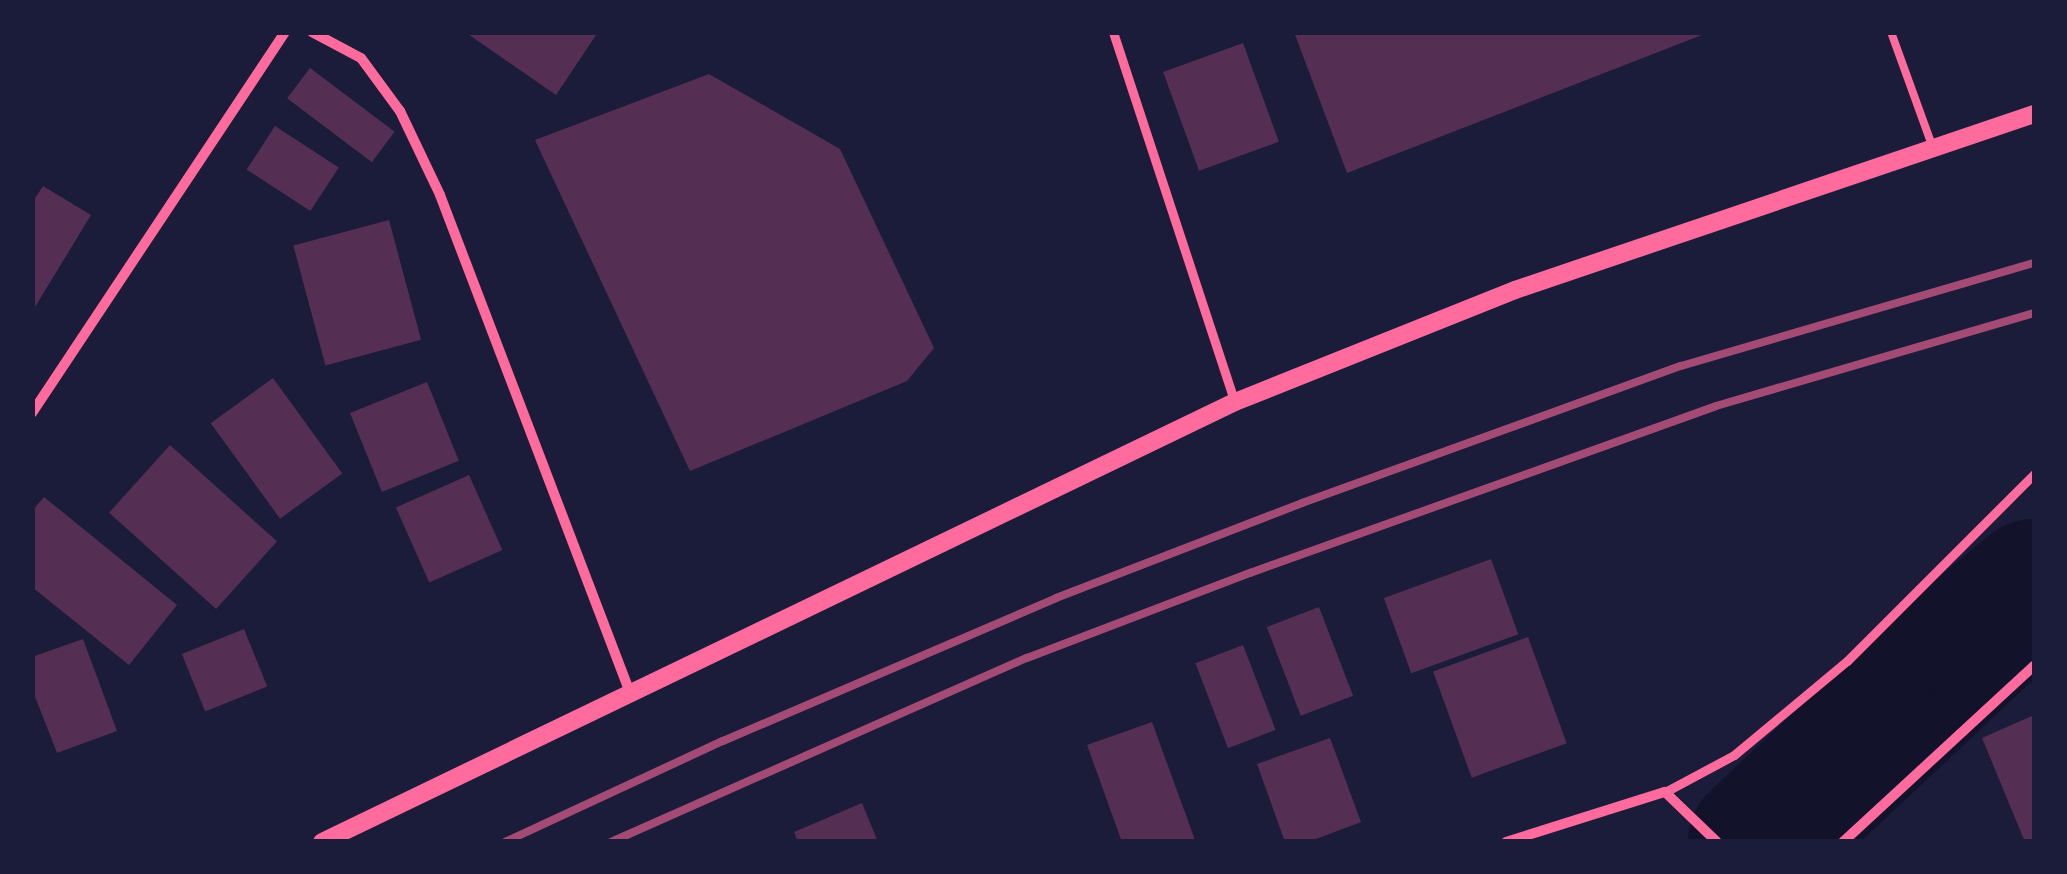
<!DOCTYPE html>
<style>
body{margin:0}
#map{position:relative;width:2067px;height:874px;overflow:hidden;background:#1b1b3a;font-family:"PT Sans",sans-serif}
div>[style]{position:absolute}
.river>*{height:140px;margin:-70px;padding:0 70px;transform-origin:70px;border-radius:70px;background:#12122b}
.building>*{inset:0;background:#542f53;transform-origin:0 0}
.service>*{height:8px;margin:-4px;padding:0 4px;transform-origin:4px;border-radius:4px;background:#ff6b9d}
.pedestrian>*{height:9px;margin:-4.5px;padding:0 4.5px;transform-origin:4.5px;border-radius:4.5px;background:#ff6b9d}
.minor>*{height:10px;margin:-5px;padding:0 5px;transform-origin:5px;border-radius:5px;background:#ff6b9d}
.tertiary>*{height:18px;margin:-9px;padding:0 9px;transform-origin:9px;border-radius:9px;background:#ff6b9d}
.rail>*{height:8px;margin:-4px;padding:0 4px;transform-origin:4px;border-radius:4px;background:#a44b75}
span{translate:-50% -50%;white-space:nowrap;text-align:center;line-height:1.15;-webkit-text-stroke:8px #1b1b3a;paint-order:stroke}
.frame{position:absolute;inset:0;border:35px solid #1b1b3a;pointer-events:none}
</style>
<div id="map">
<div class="river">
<i style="left:1758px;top:842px;width:298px;rotate:-43.2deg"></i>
<i style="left:1975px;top:638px;width:77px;rotate:-39.7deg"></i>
</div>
<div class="building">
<i style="clip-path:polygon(465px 32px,598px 32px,556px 95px)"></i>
<i style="clip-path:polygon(1294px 32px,1707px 32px,1707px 33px,1347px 173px)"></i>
<i style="left:1243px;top:43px;width:105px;height:85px;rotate:70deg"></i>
<i style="left:310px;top:68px;width:106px;height:38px;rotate:37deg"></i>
<i style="clip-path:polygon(709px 74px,840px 149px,934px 348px,907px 381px,690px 471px,535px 140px)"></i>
<i style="left:275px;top:126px;width:76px;height:52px;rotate:33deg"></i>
<i style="clip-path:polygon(43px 186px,91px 215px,32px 312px,32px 203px)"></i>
<i style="left:389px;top:220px;width:124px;height:99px;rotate:75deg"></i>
<i style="left:273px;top:378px;width:118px;height:77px;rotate:54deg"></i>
<i style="left:427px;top:382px;width:85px;height:83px;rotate:68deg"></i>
<i style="left:170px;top:445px;width:144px;height:91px;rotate:42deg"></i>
<i style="left:469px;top:475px;width:82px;height:80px;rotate:66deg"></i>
<i style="clip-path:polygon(44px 497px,177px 605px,129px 665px,32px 587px,32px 511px)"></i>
<i style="left:1491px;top:559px;width:80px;height:114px;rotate:70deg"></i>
<i style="left:1319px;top:607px;width:95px;height:56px;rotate:69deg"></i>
<i style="left:244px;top:629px;width:62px;height:67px;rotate:68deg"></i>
<i style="left:1528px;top:637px;width:113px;height:101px;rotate:70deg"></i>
<i style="clip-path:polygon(83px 639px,117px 731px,57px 753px,32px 689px,32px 657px)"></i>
<i style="left:1243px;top:645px;width:91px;height:51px;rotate:69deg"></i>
<i style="clip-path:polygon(2034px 715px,2034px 842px,2025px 842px,1982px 738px)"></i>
<i style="clip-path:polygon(1152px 722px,1195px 840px,1191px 842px,1122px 842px,1087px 745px)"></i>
<i style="clip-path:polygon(1330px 738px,1361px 822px,1308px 842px,1285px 842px,1257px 764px)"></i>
<i style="clip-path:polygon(862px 803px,878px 842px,798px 842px,794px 832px)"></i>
</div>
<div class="service">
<i style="left:1891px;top:32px;width:123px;rotate:70.1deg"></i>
</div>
<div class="pedestrian">
<i style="left:1113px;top:32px;width:390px;rotate:71.8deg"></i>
<i style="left:1665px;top:792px;width:78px;rotate:-28.2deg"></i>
<i style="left:1734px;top:755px;width:147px;rotate:-39.8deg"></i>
<i style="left:1847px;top:661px;width:264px;rotate:-45deg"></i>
</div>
<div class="minor">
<i style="left:312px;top:32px;width:55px;rotate:28deg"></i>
<i style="left:361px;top:58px;width:66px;rotate:53.7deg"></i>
<i style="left:400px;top:111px;width:93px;rotate:64.5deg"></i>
<i style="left:440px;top:195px;width:530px;rotate:69.1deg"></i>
<i style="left:32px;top:413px;width:457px;rotate:-56.4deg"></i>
<i style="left:1506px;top:842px;width:167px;rotate:-17.5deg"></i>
<i style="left:1665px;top:792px;width:72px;rotate:43.9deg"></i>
<i style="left:1843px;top:842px;width:260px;rotate:-42.7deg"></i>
</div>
<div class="tertiary">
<i style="left:322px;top:842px;width:1013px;rotate:-25.73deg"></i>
<i style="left:1235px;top:402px;width:302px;rotate:-21.8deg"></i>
<i style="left:1515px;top:290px;width:548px;rotate:-18.73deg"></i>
</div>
<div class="rail">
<i style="left:505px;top:842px;width:240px;rotate:-24.9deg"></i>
<i style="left:723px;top:741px;width:362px;rotate:-23.2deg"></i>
<i style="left:1056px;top:598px;width:264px;rotate:-21.1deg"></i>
<i style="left:1302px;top:503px;width:403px;rotate:-19.9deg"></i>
<i style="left:1681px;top:366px;width:368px;rotate:-16.3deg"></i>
<i style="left:611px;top:842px;width:455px;rotate:-23.9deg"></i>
<i style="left:1027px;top:658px;width:239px;rotate:-20.9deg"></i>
<i style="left:1250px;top:573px;width:495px;rotate:-19.7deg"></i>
<i style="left:1716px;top:406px;width:331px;rotate:-16.3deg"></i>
</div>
<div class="frame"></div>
</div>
